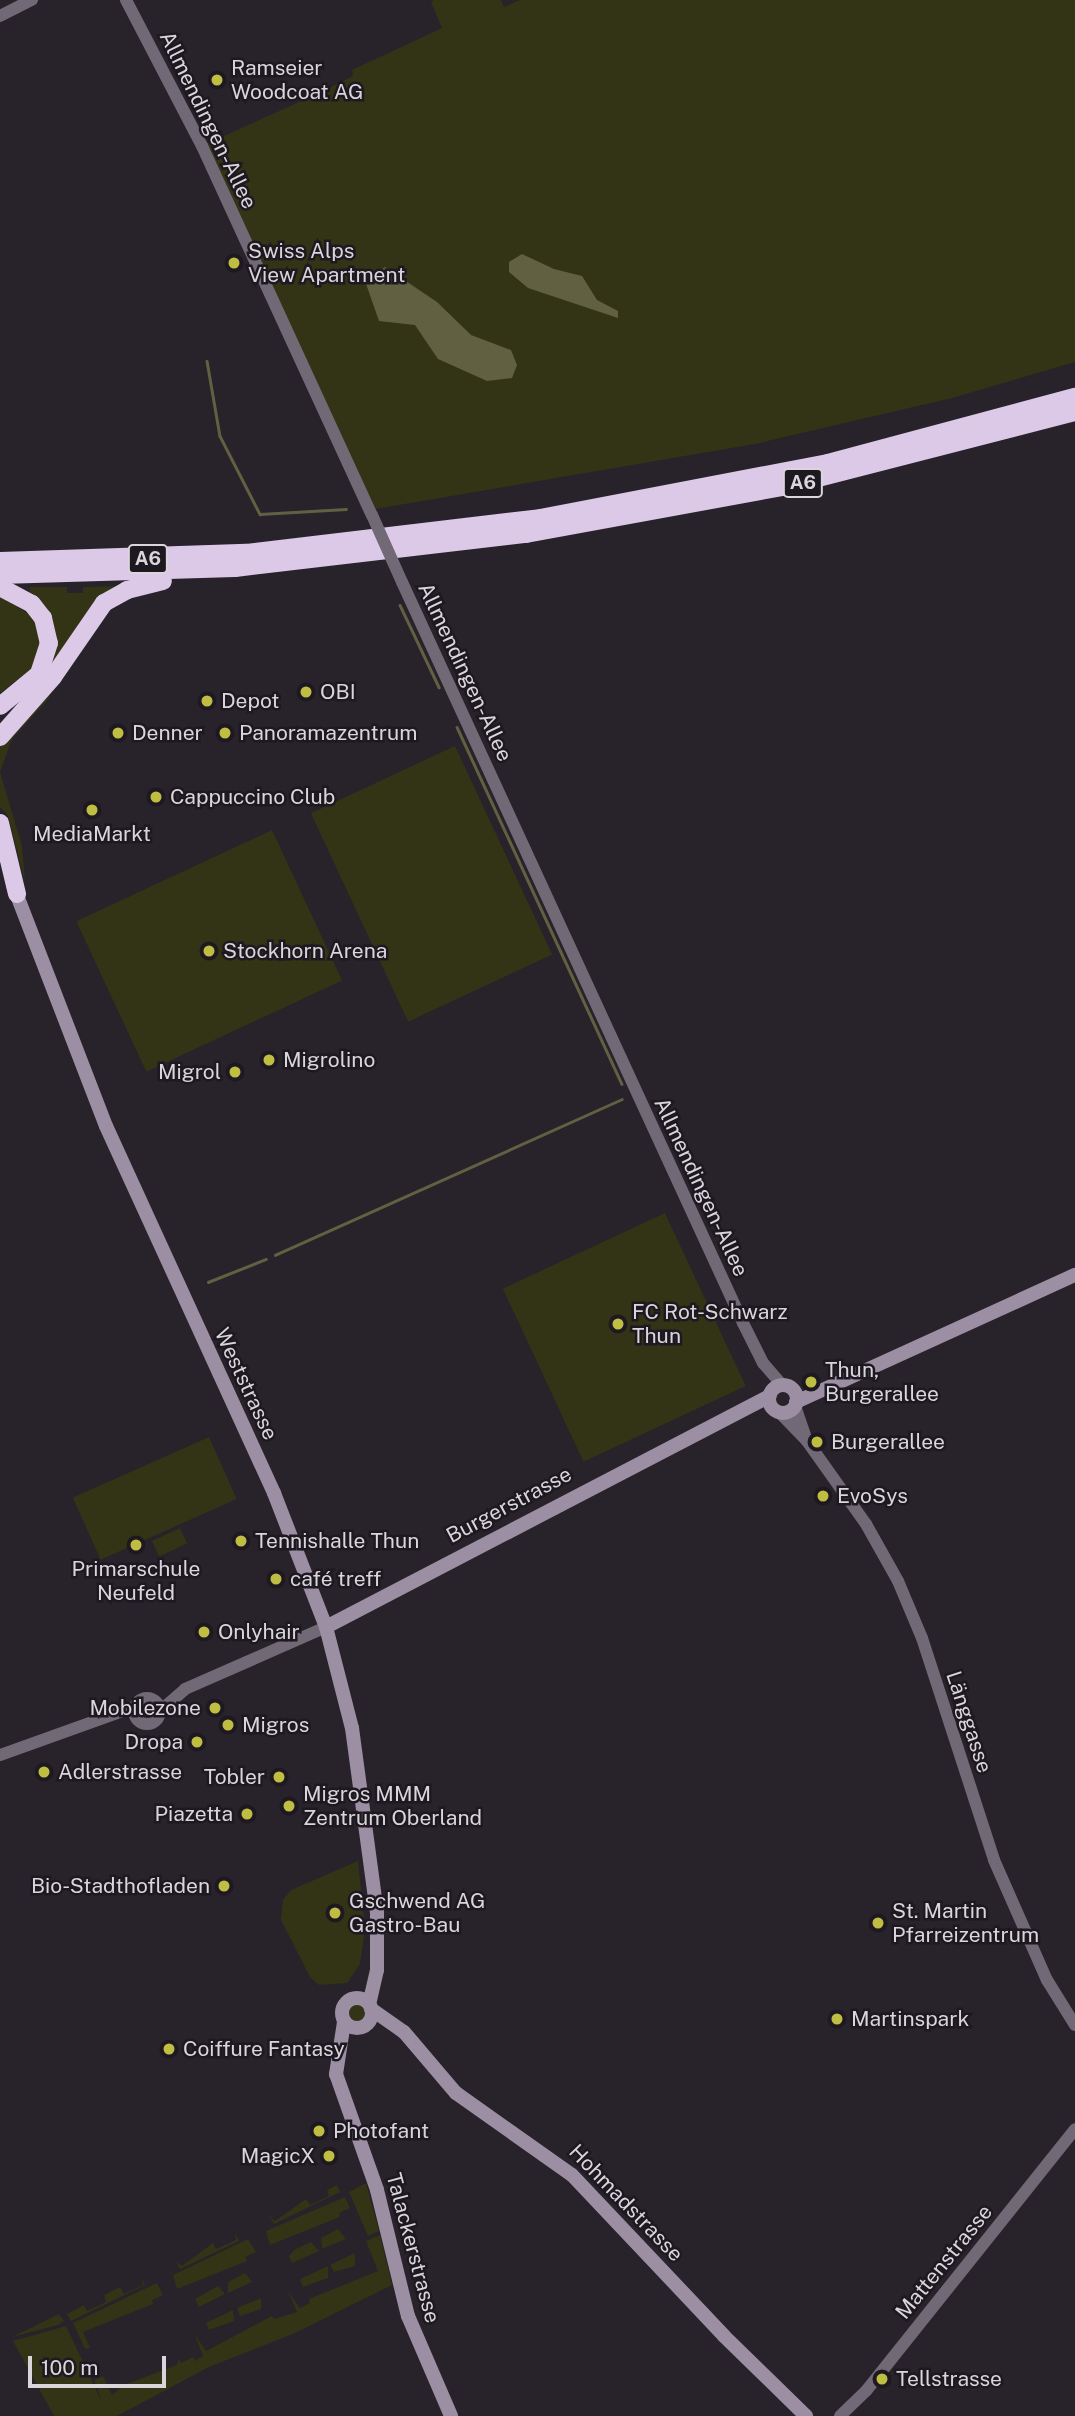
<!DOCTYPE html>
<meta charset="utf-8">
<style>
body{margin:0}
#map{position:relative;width:1075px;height:2416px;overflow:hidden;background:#28222b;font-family:"Public Sans",sans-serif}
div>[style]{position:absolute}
.green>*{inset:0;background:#333316;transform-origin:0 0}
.round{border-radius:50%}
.water>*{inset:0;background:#616142}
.stream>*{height:2.5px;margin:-1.25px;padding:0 1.25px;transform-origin:1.25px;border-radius:1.25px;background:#616142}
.tertiary>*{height:12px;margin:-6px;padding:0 6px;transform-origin:6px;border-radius:6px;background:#716975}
.tertiary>.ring{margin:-6px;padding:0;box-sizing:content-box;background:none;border:12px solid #716975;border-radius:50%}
.secondary>*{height:14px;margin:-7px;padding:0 7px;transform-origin:7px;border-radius:7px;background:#9c8fa3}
.secondary>.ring{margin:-7px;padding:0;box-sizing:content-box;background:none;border:14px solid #9c8fa3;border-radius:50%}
.motorway>*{height:18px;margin:-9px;padding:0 9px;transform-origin:9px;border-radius:9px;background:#dcc8e7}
.tertiary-bridge>*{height:12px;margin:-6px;padding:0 6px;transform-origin:6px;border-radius:6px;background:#716975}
.dots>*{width:19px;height:19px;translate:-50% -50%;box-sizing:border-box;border:4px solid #1e1921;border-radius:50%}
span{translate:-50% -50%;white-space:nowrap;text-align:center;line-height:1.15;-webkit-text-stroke:5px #1e1921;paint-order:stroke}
.shield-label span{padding:2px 5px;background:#1e1921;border:2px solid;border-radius:5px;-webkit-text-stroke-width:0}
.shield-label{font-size:19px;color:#d9d5db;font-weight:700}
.poi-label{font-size:21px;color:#d9d5db}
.left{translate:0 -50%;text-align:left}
.right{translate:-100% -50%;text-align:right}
.street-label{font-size:21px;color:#d9d5db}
.scale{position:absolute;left:28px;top:2356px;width:138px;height:32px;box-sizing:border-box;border:4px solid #d9d5db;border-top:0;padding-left:9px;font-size:21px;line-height:24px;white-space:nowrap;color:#d9d5db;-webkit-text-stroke:5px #1e1921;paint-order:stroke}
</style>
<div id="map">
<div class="green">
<i style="clip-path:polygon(434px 0,501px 0,504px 7px,520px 0,1075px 0,1075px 362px,952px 398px,755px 444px,370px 510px,202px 146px,319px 93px,353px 76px,352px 70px,442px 28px,431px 2px)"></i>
<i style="clip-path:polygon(126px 586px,50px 667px,54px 653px,29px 596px,30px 587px,67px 587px,67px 593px,83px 593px,83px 587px)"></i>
<i style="clip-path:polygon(0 596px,35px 618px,42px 639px,34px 667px,0 693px)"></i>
<i style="clip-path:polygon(47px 694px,50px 697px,12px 739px,0 772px,22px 846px,25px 882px,8px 816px,0 807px,0 745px)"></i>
<i style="left:455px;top:746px;width:230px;height:159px;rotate:65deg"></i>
<i style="left:272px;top:830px;width:166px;height:216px;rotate:65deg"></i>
<i style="left:665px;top:1213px;width:191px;height:179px;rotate:65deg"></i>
<i style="left:209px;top:1437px;width:68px;height:149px;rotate:66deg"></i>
<i style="left:180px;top:1528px;width:17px;height:31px;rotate:65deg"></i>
<i style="clip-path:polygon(358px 1861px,365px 1929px,360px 1964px,347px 1983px,319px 1985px,310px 1977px,281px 1920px,283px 1900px,291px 1890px)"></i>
<i class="round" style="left:349px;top:2005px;width:16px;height:16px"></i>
<i style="clip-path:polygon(366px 2183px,379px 2231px,368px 2236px,349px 2192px)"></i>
<i style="clip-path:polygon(337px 2185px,340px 2192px,274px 2224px,269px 2216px,275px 2221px,306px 2199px,310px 2205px,329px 2196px,327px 2190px)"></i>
<i style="clip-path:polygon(345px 2197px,350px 2208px,339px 2213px,340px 2217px,270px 2245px,266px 2231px)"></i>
<i style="clip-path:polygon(338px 2229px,346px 2239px,322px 2249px,321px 2238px)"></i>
<i style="clip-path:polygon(235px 2233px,239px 2241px,180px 2269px,176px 2261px,182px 2266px,213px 2243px,216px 2249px,236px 2240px)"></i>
<i style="clip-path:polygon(380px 2235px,392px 2285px,295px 2333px,209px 2367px,117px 2416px,54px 2416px,13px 2341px,66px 2326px,103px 2404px,94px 2380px,103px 2376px,112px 2395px,124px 2385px,177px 2365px,179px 2359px,181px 2363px,193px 2357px,195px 2361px,203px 2356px,194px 2333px,206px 2351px,272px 2316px,274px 2319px,297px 2312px,288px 2291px,300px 2308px,310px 2303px,309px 2299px,378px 2271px,366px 2241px)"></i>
<i style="clip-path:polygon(248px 2239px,256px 2252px,245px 2257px,247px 2261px,177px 2289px,173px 2275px)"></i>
<i style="clip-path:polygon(311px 2242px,319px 2251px,292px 2263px,289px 2256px,294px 2250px)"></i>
<i style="clip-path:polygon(355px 2253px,355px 2266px,334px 2272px,330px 2265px)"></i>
<i style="clip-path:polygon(328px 2266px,328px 2278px,303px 2287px,300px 2279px)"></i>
<i style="clip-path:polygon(245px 2273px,252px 2282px,228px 2293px,228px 2282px)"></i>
<i style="clip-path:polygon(142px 2277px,145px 2285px,71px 2321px,67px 2314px,84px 2305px,87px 2311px,106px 2302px,104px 2295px,120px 2287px,124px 2294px,143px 2285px)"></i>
<i style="clip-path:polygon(157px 2283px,163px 2295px,152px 2300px,153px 2304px,83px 2332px,90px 2348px,85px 2349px,73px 2323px)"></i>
<i style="clip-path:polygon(218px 2286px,225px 2294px,199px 2307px,195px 2299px)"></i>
<i style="clip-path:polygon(261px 2298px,261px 2309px,240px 2316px,237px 2308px)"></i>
<i style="clip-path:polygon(233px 2310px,234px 2321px,209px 2330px,206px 2323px)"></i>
<i style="clip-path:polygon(59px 2314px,64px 2321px,58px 2325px,12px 2337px)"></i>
</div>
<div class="water">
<i style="clip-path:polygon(522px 254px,554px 269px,582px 276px,597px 300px,618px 311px,618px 318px,528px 288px,509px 272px,509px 262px)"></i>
<i style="clip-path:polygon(385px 267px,437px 302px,471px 335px,511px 350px,517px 365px,512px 378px,487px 381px,438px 359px,415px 325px,379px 321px,365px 281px)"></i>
</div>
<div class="stream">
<i style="left:207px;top:361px;width:76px;rotate:80.2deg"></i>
<i style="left:220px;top:436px;width:88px;rotate:62.9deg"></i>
<i style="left:260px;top:514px;width:86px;rotate:-3.3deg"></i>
<i style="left:400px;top:605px;width:91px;rotate:64.6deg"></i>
<i style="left:457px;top:727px;width:393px;rotate:65.2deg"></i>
<i style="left:275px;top:1255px;width:380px;rotate:-24.2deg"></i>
<i style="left:208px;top:1282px;width:62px;rotate:-21.6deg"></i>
</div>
<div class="tertiary">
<i style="left:126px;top:0;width:165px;rotate:62.5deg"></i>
<i style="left:202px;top:146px;width:406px;rotate:65.3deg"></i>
<i style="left:0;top:16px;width:36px;rotate:-27deg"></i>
<i style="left:402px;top:582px;width:816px;rotate:65.29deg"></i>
<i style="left:743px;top:1323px;width:45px;rotate:63.4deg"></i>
<i style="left:763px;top:1363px;width:29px;rotate:49deg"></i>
<i style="left:795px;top:1406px;width:37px;rotate:71deg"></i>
<i style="left:807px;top:1441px;width:102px;rotate:54.6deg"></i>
<i style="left:866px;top:1524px;width:65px;rotate:60.7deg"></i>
<i style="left:898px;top:1581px;width:62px;rotate:67.2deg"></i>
<i style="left:922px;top:1638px;width:233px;rotate:72deg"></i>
<i style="left:994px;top:1860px;width:131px;rotate:66.2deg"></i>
<i style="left:1047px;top:1980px;width:53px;rotate:58.1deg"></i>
<i style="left:780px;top:1413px;width:39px;rotate:46deg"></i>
<i class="ring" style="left:134px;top:1698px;width:14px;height:14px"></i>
<i style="left:160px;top:1711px;width:33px;rotate:-41deg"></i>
<i style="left:185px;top:1689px;width:154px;rotate:-23.7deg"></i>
<i style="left:0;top:1755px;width:142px;rotate:-19.7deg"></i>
<i style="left:840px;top:2416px;width:36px;rotate:-44deg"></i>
<i style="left:866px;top:2391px;width:335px;rotate:-51.4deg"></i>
</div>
<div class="secondary">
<i style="left:13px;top:885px;width:258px;rotate:68.9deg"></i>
<i style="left:106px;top:1126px;width:404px;rotate:65.4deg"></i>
<i style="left:274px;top:1493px;width:144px;rotate:68.8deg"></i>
<i style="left:326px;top:1627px;width:104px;rotate:75.6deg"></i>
<i style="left:352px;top:1728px;width:187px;rotate:82.3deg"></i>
<i style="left:377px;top:1913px;width:57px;rotate:90deg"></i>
<i style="left:377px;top:1970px;width:35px;rotate:103deg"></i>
<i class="ring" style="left:769px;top:1385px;width:14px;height:14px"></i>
<i style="left:796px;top:1402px;width:307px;rotate:-24.5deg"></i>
<i style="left:326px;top:1627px;width:500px;rotate:-27.5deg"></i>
<i class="ring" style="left:342px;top:1998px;width:16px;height:16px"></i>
<i style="left:371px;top:2009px;width:40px;rotate:34.9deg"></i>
<i style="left:404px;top:2032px;width:80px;rotate:49.6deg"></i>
<i style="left:456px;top:2093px;width:142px;rotate:35.3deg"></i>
<i style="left:572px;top:2175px;width:221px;rotate:46.6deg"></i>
<i style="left:724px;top:2336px;width:115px;rotate:44.3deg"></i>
<i style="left:344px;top:2022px;width:53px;rotate:98.7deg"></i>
<i style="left:336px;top:2074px;width:123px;rotate:70.5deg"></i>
<i style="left:377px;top:2190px;width:130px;rotate:76.2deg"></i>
<i style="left:408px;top:2316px;width:109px;rotate:66.7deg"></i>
</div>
<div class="motorway">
<i style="left:0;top:561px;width:247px;rotate:-1.9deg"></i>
<i style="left:247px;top:553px;width:295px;rotate:-6.8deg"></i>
<i style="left:540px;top:518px;width:293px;rotate:-10.8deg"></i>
<i style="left:828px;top:463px;width:256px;rotate:-15deg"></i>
<i style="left:0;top:575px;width:235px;rotate:-1.7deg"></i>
<i style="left:235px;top:568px;width:293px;rotate:-6.7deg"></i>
<i style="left:526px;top:534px;width:261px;rotate:-10.4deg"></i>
<i style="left:783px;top:487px;width:301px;rotate:-14.4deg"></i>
<i style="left:0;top:587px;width:36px;rotate:28deg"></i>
<i style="left:32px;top:604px;width:18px;rotate:52deg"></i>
<i style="left:43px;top:618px;width:26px;rotate:77deg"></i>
<i style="left:49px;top:643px;width:33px;rotate:108deg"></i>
<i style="left:39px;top:674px;width:50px;rotate:140.6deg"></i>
<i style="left:0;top:737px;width:80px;rotate:-48.5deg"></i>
<i style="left:53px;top:677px;width:90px;rotate:-55.4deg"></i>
<i style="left:104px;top:603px;width:26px;rotate:-29deg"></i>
<i style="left:127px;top:590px;width:37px;rotate:-14deg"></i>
<i style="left:0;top:823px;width:73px;rotate:76.5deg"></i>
</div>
<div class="tertiary-bridge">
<i style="left:372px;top:515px;width:73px;rotate:65.9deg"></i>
</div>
<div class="dots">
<i style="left:217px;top:80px;background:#bfbe42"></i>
<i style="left:234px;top:263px;background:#bfbe42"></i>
<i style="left:306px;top:692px;background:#bfbe42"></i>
<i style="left:207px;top:701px;background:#bfbe42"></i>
<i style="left:118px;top:733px;background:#bfbe42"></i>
<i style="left:225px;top:733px;background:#bfbe42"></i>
<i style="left:156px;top:797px;background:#bfbe42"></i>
<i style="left:92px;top:810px;background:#bfbe42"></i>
<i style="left:209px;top:951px;background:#bfbe42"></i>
<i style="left:269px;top:1060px;background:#bfbe42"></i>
<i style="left:235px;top:1072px;background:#bfbe42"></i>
<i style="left:618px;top:1324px;background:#bfbe42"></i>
<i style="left:811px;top:1382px;background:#bfbe42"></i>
<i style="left:817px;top:1442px;background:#bfbe42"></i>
<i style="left:823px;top:1496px;background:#bfbe42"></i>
<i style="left:241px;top:1541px;background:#bfbe42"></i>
<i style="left:136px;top:1545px;background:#bfbe42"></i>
<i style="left:276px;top:1579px;background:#bfbe42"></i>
<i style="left:204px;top:1632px;background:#bfbe42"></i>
<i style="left:215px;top:1708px;background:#bfbe42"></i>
<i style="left:228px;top:1725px;background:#bfbe42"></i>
<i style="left:197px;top:1742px;background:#bfbe42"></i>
<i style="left:44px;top:1772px;background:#bfbe42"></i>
<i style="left:279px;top:1777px;background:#bfbe42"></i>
<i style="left:289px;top:1806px;background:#bfbe42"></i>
<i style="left:247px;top:1814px;background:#bfbe42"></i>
<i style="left:224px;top:1886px;background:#bfbe42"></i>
<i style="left:335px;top:1913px;background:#bfbe42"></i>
<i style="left:878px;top:1923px;background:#bfbe42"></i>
<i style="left:837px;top:2019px;background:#bfbe42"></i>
<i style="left:169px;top:2049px;background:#bfbe42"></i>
<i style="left:319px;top:2131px;background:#bfbe42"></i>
<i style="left:329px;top:2156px;background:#bfbe42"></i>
<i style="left:882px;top:2379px;background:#bfbe42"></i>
</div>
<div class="shield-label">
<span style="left:803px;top:483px">A6</span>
<span style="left:148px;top:559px">A6</span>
</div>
<div class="poi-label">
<span class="left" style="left:231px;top:80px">Ramseier<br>Woodcoat AG</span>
<span class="left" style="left:248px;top:263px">Swiss Alps<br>View Apartment</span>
<span class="left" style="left:320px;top:692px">OBI</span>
<span class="left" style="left:221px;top:701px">Depot</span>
<span class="left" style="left:132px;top:733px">Denner</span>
<span class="left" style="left:239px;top:733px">Panoramazentrum</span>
<span class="left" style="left:170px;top:797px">Cappuccino Club</span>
<span style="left:92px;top:834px">MediaMarkt</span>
<span class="left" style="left:223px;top:951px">Stockhorn Arena</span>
<span class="left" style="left:283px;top:1060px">Migrolino</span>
<span class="right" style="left:221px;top:1072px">Migrol</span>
<span class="left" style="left:632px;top:1324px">FC Rot-Schwarz<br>Thun</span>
<span class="left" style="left:825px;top:1382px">Thun,<br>Burgerallee</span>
<span class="left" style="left:831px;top:1442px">Burgerallee</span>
<span class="left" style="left:837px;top:1496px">EvoSys</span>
<span class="left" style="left:255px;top:1541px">Tennishalle Thun</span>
<span style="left:136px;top:1581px">Primarschule<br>Neufeld</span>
<span class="left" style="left:290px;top:1579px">café treff</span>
<span class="left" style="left:218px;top:1632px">Onlyhair</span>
<span class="right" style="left:201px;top:1708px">Mobilezone</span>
<span class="left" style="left:242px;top:1725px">Migros</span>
<span class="right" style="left:183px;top:1742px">Dropa</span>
<span class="left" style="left:58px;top:1772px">Adlerstrasse</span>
<span class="right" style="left:265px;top:1777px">Tobler</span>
<span class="left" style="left:303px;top:1806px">Migros MMM<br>Zentrum Oberland</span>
<span class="right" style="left:233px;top:1814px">Piazetta</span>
<span class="right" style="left:210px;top:1886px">Bio-Stadthofladen</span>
<span class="left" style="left:349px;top:1913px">Gschwend AG<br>Gastro-Bau</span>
<span class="left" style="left:892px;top:1923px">St. Martin<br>Pfarreizentrum</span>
<span class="left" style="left:851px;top:2019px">Martinspark</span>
<span class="left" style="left:183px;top:2049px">Coiffure Fantasy</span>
<span class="left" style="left:333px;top:2131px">Photofant</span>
<span class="right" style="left:315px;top:2156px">MagicX</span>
<span class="left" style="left:896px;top:2379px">Tellstrasse</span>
</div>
<div class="street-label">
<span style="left:208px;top:120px;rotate:64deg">Allmendingen-Allee</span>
<span style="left:465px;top:672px;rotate:65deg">Allmendingen-Allee</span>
<span style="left:701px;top:1187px;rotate:65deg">Allmendingen-Allee</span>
<span style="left:246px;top:1384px;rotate:65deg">Weststrasse</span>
<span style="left:509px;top:1505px;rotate:-28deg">Burgerstrasse</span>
<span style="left:969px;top:1722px;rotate:72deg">Länggasse</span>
<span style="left:626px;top:2203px;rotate:46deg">Hohmadstrasse</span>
<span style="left:413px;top:2248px;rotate:75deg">Talackerstrasse</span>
<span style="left:944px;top:2262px;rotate:-51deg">Mattenstrasse</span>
</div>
<div class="scale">100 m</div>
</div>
